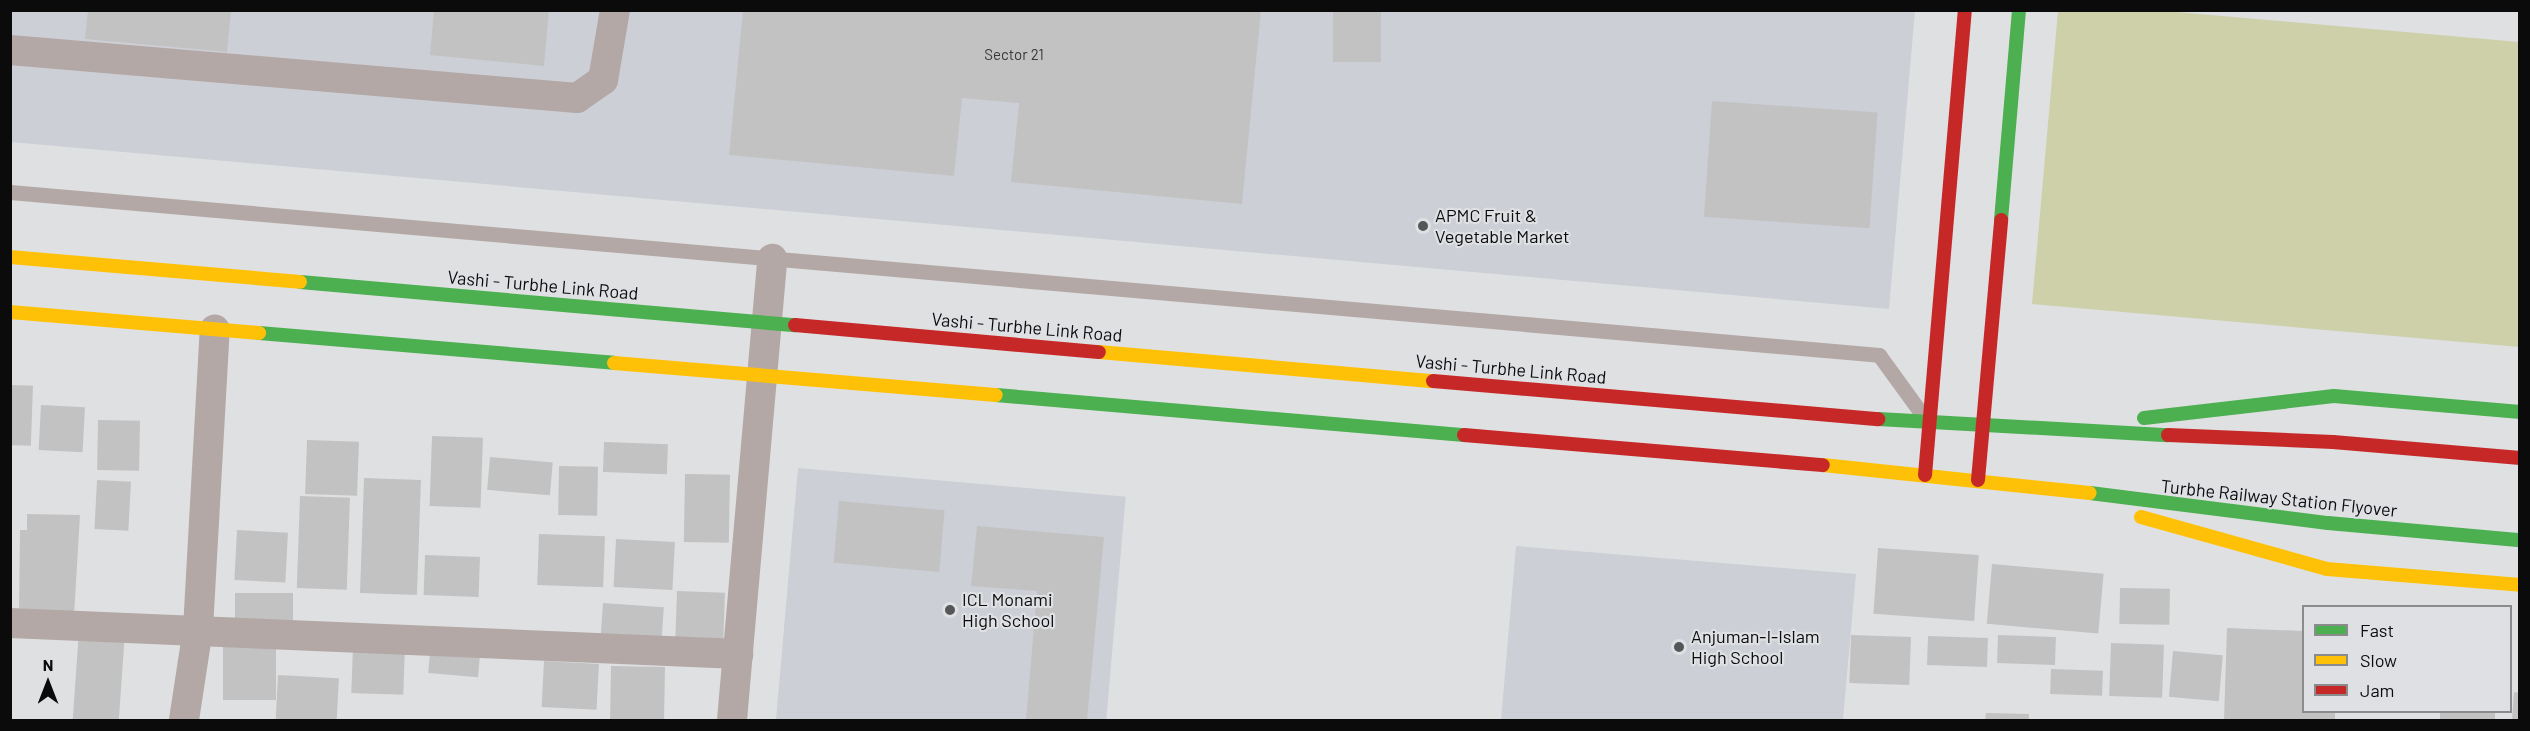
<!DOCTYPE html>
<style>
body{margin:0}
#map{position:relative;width:2530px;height:731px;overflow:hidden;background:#dfe0e2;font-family:Barlow,sans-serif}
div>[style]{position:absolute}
.built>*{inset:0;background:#cccfd5;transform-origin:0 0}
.green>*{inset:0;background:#cdd0a8}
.building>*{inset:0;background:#c2c2c3;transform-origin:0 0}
.lane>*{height:15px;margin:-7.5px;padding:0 7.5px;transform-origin:7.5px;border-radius:7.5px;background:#b4a8a6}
.street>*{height:30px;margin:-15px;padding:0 15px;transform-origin:15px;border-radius:15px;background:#b4a8a6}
.fast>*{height:14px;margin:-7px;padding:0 7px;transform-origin:7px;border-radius:7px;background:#4caf50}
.slow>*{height:14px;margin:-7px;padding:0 7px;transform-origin:7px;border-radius:7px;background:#ffc107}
.jam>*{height:14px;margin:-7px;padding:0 7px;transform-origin:7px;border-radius:7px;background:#c62828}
.dots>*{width:16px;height:16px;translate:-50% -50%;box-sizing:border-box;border:3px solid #dee0e3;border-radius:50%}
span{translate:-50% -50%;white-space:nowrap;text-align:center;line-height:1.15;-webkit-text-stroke:4.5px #dee0e3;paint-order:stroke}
.number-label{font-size:15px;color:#39393a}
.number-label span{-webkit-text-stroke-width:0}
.poi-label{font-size:18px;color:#0b0b0c}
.left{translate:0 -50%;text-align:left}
.street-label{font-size:18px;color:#0b0b0c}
.frame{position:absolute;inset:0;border:12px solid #0b0b0c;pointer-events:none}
.legend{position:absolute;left:2302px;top:605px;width:210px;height:108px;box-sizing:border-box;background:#dee0e3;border:2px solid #8a8b8d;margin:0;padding:8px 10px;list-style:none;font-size:18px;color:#0b0b0c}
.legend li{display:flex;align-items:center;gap:12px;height:30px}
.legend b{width:30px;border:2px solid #8a8b8d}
.north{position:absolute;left:18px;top:653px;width:60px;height:60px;-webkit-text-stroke:4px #dee0e3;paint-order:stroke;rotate:0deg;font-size:16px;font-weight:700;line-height:24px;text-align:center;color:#0b0b0c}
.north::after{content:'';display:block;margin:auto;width:21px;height:27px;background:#0b0b0c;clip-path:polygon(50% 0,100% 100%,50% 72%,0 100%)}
</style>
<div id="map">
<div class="built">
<i style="clip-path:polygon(10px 11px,1915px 11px,1889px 309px,11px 142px)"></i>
<i style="left:798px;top:468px;width:329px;height:253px;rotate:5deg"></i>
<i style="clip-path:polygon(1516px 546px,1856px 574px,1843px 720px,1501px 720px)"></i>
</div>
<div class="green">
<i style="clip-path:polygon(2058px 11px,2165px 11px,2519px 42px,2519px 347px,2032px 304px)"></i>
</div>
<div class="building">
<i style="clip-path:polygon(88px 10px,231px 10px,227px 52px,85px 39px)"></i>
<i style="clip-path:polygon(434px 10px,549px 10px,544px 66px,430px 55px)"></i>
<i style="clip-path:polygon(743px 10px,1261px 10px,1242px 204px,1011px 182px,1019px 103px,962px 98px,954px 176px,729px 155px)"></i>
<i style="left:1333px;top:10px;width:48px;height:52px"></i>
<i style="left:1712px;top:101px;width:166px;height:116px;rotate:4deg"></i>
<i style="left:10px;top:385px;width:23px;height:60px;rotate:2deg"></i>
<i style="left:41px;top:405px;width:44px;height:45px;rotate:3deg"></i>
<i style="left:98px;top:420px;width:42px;height:50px;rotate:1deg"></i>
<i style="left:432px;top:436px;width:51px;height:70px;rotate:2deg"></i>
<i style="left:307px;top:440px;width:52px;height:54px;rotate:2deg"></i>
<i style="left:604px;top:442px;width:64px;height:30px;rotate:2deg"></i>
<i style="left:490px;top:457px;width:63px;height:33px;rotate:5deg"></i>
<i style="left:559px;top:466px;width:39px;height:49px;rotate:1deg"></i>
<i style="left:685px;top:474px;width:45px;height:68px;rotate:1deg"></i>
<i style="left:364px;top:478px;width:57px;height:115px;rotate:2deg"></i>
<i style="left:97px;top:480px;width:34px;height:49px;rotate:3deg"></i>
<i style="left:300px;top:496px;width:50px;height:92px;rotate:2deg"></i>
<i style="left:839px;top:501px;width:106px;height:62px;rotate:5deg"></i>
<i style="clip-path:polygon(27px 514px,80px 515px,74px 616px,19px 613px,20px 530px,27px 530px)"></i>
<i style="clip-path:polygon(977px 526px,1104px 537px,1087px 720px,1026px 720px,1037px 591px,971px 586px)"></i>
<i style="left:237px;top:530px;width:51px;height:50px;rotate:3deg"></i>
<i style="left:539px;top:534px;width:66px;height:51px;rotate:2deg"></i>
<i style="left:616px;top:539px;width:59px;height:48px;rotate:3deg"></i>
<i style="left:1878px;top:548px;width:101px;height:66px;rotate:4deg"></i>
<i style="left:425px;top:555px;width:55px;height:40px;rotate:2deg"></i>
<i style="left:1992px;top:564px;width:112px;height:60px;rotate:5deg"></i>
<i style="left:2120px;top:588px;width:50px;height:36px;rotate:1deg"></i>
<i style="left:677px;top:591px;width:48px;height:49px;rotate:2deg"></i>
<i style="left:235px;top:593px;width:58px;height:34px"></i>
<i style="left:603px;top:603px;width:61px;height:31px;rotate:4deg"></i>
<i style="clip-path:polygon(2227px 628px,2304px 631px,2304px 712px,2335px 712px,2335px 720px,2224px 720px)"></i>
<i style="left:79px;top:630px;width:46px;height:90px;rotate:4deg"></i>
<i style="left:1851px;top:635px;width:60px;height:48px;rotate:2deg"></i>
<i style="left:1998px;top:635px;width:58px;height:28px;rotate:2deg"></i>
<i style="left:1928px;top:636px;width:60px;height:29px;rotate:2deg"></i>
<i style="left:223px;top:638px;width:53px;height:62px"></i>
<i style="left:431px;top:641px;width:50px;height:32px;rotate:5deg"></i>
<i style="left:2111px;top:643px;width:53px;height:53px;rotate:2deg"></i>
<i style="left:353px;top:645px;width:52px;height:48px;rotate:2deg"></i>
<i style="left:2173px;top:651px;width:50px;height:46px;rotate:5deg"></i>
<i style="left:544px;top:661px;width:55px;height:46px;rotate:3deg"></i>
<i style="left:611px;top:666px;width:54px;height:54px;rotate:1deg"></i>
<i style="left:2051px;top:669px;width:52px;height:25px;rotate:2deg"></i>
<i style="left:278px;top:675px;width:61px;height:45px;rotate:3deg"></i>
<i style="clip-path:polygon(2514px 692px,2520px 693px,2520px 720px,2512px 720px)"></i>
<i style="left:2440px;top:712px;width:55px;height:8px"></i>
<i style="clip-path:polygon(1986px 713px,2029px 714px,2029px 720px,1985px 720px)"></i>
</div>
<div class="lane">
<i style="left:10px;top:192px;width:1876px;rotate:4.98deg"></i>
<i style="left:1879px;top:355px;width:82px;rotate:54deg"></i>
</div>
<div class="street">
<i style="left:10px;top:50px;width:569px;rotate:4.84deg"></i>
<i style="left:577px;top:98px;width:32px;rotate:-35deg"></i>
<i style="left:603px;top:80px;width:71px;rotate:-80.3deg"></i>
<i style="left:10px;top:623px;width:729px;rotate:2.44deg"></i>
<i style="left:184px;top:720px;width:92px;rotate:-81.3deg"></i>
<i style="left:198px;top:629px;width:300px;rotate:-86.8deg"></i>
<i style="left:732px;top:720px;width:463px;rotate:-85deg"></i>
</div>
<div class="fast">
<i style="left:2001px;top:220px;width:211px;rotate:-85.1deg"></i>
<i style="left:300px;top:282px;width:497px;rotate:5deg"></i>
<i style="left:259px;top:333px;width:356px;rotate:4.8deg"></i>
<i style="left:996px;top:395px;width:470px;rotate:4.9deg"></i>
<i style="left:2144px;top:418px;width:191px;rotate:-6.6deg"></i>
<i style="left:2334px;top:396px;width:187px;rotate:4.9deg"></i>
<i style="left:1878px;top:419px;width:290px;rotate:3.2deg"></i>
<i style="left:2090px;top:493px;width:240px;rotate:7.2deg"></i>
<i style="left:2328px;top:523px;width:193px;rotate:5.1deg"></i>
</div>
<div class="slow">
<i style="left:10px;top:257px;width:291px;rotate:4.9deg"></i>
<i style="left:10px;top:312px;width:250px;rotate:4.8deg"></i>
<i style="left:1099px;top:352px;width:335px;rotate:5deg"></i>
<i style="left:614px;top:363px;width:383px;rotate:4.8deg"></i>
<i style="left:1823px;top:465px;width:268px;rotate:6deg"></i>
<i style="left:2141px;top:517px;width:193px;rotate:15.6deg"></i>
<i style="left:2327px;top:569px;width:194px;rotate:4.7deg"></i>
</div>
<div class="jam">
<i style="left:795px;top:325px;width:305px;rotate:5.1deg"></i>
<i style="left:1433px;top:381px;width:447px;rotate:4.9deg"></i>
<i style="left:1464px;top:435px;width:360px;rotate:4.8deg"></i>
<i style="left:2168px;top:435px;width:165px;rotate:2.4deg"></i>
<i style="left:2333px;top:442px;width:188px;rotate:4.9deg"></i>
<i style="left:1925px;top:475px;width:467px;rotate:-85.1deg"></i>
<i style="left:1978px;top:480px;width:261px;rotate:-84.9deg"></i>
</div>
<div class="dots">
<i style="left:1423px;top:226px;background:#555657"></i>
<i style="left:950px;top:610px;background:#555657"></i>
<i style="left:1679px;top:647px;background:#555657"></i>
</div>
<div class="number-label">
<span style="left:1014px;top:55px">Sector 21</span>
</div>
<div class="poi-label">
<span class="left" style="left:1435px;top:226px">APMC Fruit &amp;<br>Vegetable Market</span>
<span class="left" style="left:962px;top:610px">ICL Monami<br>High School</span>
<span class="left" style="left:1691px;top:647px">Anjuman-I-Islam<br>High School</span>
</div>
<div class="street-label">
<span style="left:543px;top:285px;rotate:5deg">Vashi - Turbhe Link Road</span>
<span style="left:1027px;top:327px;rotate:5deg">Vashi - Turbhe Link Road</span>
<span style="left:1511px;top:369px;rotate:5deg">Vashi - Turbhe Link Road</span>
<span style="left:2279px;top:498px;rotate:6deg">Turbhe Railway Station Flyover</span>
</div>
<div class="frame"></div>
<ul class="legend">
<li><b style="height:8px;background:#4caf50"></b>Fast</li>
<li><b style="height:8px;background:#ffc107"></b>Slow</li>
<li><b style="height:8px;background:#c62828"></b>Jam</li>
</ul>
<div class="north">N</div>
</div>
